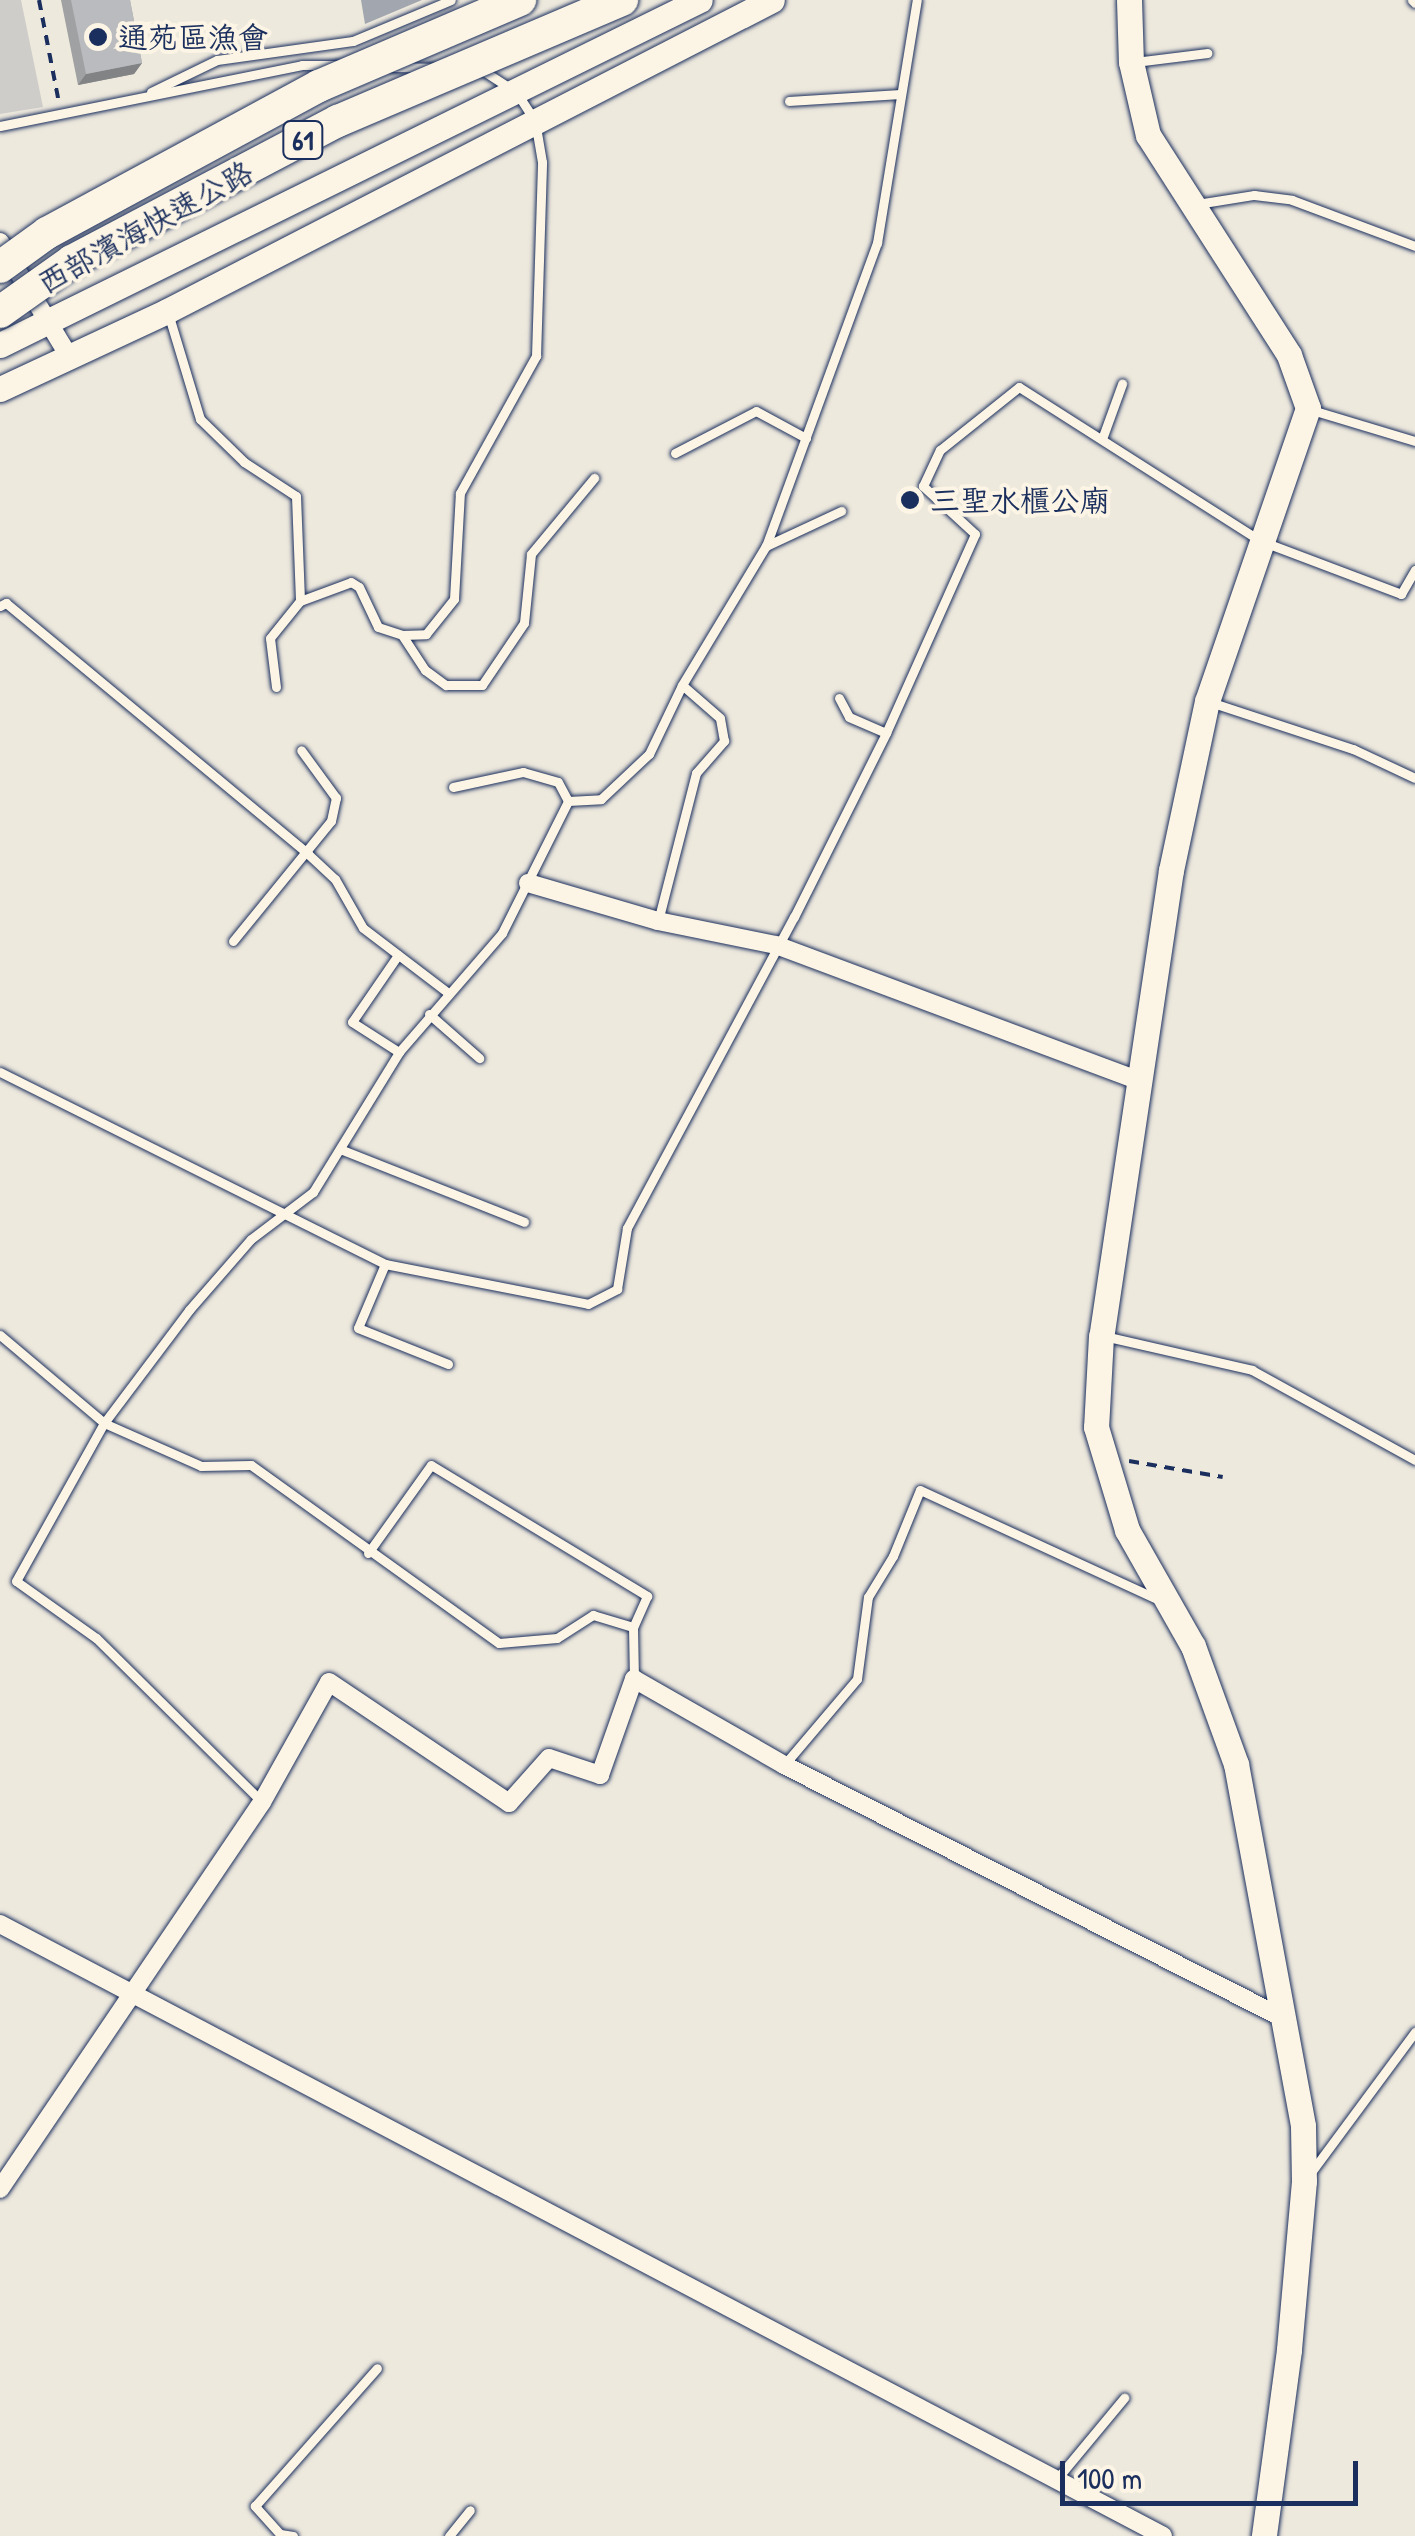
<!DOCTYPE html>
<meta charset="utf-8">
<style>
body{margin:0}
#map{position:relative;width:1415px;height:2536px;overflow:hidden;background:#eee9dd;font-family:"Patrick Hand","LXGW WenKai TC",sans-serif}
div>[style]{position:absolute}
.green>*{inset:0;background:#cfcdca}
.water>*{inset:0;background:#a2a7af}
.path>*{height:4px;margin-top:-2px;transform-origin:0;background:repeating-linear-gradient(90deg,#1b2f5e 0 10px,transparent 0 18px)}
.roads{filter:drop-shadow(0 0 2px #1b2f5e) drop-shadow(0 0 2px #1b2f5e)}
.lane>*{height:9px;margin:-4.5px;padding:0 4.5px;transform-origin:4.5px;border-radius:4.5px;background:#fcf5e5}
.street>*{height:18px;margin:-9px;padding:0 9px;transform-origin:9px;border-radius:9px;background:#fcf5e5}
.secondary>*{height:25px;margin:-12.5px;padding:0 12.5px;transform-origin:12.5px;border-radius:12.5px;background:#fcf5e5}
.bridges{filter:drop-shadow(0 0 2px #1b2f5e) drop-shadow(0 0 2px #1b2f5e)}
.highway-bridge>*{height:32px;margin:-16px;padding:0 16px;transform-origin:16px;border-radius:16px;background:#fcf5e5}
.wall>*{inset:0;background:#a0a1a3}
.shaded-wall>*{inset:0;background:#828385}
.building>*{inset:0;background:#babbbe}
.dots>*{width:28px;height:28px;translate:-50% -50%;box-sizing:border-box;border:5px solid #fcf5e5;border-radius:50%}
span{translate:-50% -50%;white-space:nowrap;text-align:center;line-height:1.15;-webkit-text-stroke:8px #fcf5e5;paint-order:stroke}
.shield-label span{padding:2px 8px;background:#fcf5e5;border:2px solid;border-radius:8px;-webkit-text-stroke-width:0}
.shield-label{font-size:28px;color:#1b2f5e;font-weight:700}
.poi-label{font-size:30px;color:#1b2f5e}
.left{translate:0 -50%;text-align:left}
.street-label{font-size:30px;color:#1b2f5e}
.scale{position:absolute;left:1060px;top:2461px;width:298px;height:45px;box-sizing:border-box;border:5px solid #1b2f5e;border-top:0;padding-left:12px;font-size:30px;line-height:35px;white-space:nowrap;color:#1b2f5e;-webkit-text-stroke:8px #fcf5e5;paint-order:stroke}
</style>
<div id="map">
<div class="green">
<i style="clip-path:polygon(0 0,21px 0,43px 107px,0 114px)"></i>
</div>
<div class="water">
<i style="clip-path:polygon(361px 0,422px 0,365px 24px)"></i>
</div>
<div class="path">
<i style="left:39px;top:0;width:100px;rotate:79deg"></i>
<i style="left:1129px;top:1461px;width:95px;rotate:9.7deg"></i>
</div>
<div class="roads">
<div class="lane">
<i style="left:1412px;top:0;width:4px;rotate:45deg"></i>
<i style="left:1135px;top:62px;width:73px;rotate:-7.1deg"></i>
<i style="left:393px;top:67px;width:39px;rotate:1deg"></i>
<i style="left:151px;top:92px;width:73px;rotate:-25.9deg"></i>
<i style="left:217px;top:60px;width:137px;rotate:-8deg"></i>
<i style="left:353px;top:41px;width:106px;rotate:-22.7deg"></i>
<i style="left:789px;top:101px;width:111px;rotate:-3.6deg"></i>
<i style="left:0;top:126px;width:308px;rotate:-11.4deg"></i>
<i style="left:302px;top:65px;width:35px"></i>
<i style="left:1197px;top:204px;width:58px;rotate:-9deg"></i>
<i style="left:1254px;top:195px;width:38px;rotate:7deg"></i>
<i style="left:1292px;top:200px;width:131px;rotate:20.5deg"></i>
<i style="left:168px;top:313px;width:111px;rotate:73.2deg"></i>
<i style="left:200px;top:419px;width:62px;rotate:44.3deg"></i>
<i style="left:244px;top:462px;width:62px;rotate:33.2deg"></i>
<i style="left:296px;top:496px;width:105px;rotate:87.8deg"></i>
<i style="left:300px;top:601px;width:54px;rotate:-20.4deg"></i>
<i style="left:351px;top:582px;width:9px;rotate:32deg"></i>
<i style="left:359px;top:587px;width:44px;rotate:64.6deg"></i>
<i style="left:378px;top:627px;width:25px;rotate:18deg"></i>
<i style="left:402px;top:635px;width:42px;rotate:56.7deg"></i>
<i style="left:425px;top:670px;width:26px;rotate:36deg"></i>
<i style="left:446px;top:685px;width:36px"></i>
<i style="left:482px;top:685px;width:75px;rotate:-55.9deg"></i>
<i style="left:524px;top:623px;width:69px;rotate:-84.2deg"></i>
<i style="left:531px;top:554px;width:99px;rotate:-50.3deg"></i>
<i style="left:1312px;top:410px;width:108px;rotate:16.8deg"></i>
<i style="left:1102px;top:439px;width:59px;rotate:-70deg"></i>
<i style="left:675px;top:453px;width:91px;rotate:-27.4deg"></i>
<i style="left:756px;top:411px;width:57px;rotate:28.4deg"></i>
<i style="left:766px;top:546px;width:83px;rotate:-25deg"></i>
<i style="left:0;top:606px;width:7px;rotate:-27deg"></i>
<i style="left:6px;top:603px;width:393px;rotate:39.7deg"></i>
<i style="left:308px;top:854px;width:37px;rotate:43deg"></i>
<i style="left:335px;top:879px;width:56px;rotate:60.3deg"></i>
<i style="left:363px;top:928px;width:106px;rotate:37.3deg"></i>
<i style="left:402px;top:635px;width:24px;rotate:-2deg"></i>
<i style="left:426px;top:634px;width:45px;rotate:-51.3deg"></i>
<i style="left:454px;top:599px;width:106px;rotate:-86.8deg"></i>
<i style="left:460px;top:493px;width:157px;rotate:-61deg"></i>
<i style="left:536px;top:356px;width:194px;rotate:-88.2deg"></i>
<i style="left:542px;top:162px;width:42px;rotate:-99.7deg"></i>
<i style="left:535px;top:121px;width:35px;rotate:-123deg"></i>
<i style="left:516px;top:92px;width:40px;rotate:-147.1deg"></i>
<i style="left:276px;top:687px;width:49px;rotate:-97deg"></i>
<i style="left:270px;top:638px;width:48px;rotate:-51deg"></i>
<i style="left:839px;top:698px;width:21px;rotate:62deg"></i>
<i style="left:849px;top:717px;width:40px;rotate:23.4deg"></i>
<i style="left:1210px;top:702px;width:151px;rotate:18.2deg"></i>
<i style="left:1353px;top:749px;width:68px;rotate:25.1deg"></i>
<i style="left:453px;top:787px;width:72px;rotate:-12.1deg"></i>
<i style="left:523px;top:772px;width:36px;rotate:16deg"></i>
<i style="left:558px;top:782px;width:21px;rotate:62deg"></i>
<i style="left:658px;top:921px;width:153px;rotate:-75.6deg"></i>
<i style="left:696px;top:773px;width:43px;rotate:-48.8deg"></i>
<i style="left:724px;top:741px;width:23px;rotate:-100deg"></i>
<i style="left:720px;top:718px;width:50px;rotate:-139deg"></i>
<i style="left:233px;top:941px;width:155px;rotate:-50.8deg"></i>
<i style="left:331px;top:821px;width:24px;rotate:-78deg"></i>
<i style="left:336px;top:798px;width:59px;rotate:-126.1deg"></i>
<i style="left:398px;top:955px;width:81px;rotate:124.5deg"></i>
<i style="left:352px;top:1022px;width:56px;rotate:32.6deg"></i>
<i style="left:429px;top:1014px;width:67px;rotate:41.3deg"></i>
<i style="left:0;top:1072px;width:430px;rotate:26.5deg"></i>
<i style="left:385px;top:1264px;width:207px;rotate:11.1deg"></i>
<i style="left:588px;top:1304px;width:33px;rotate:-27deg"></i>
<i style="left:617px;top:1289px;width:62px;rotate:-80.7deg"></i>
<i style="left:627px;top:1228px;width:353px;rotate:-61.8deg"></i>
<i style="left:794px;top:917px;width:206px;rotate:-63.4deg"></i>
<i style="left:886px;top:733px;width:218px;rotate:-65.9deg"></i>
<i style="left:975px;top:534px;width:71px;rotate:-137.3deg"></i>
<i style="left:923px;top:486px;width:40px;rotate:-65deg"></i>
<i style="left:940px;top:450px;width:101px;rotate:-38.6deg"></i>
<i style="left:1019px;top:387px;width:287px;rotate:32.5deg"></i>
<i style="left:1261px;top:541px;width:150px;rotate:20.7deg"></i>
<i style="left:1401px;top:594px;width:28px;rotate:-60deg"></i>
<i style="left:340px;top:1149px;width:198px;rotate:21.6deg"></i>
<i style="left:385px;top:1264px;width:69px;rotate:112.9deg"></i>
<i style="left:358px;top:1328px;width:97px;rotate:21.8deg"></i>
<i style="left:0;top:1335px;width:136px;rotate:40.2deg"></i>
<i style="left:104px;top:1423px;width:106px;rotate:23.9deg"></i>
<i style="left:201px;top:1466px;width:50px;rotate:-1.1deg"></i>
<i style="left:251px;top:1465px;width:305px;rotate:35.7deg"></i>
<i style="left:499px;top:1643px;width:58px;rotate:-4.9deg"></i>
<i style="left:557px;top:1638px;width:43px;rotate:-32.6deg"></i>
<i style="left:593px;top:1615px;width:42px;rotate:16.7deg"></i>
<i style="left:633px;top:1627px;width:52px;rotate:88.9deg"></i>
<i style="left:1104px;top:1336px;width:152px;rotate:12.9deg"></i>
<i style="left:1252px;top:1370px;width:186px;rotate:28.9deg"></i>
<i style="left:368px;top:1553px;width:108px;rotate:-54.4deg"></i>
<i style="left:431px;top:1465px;width:253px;rotate:31.2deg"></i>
<i style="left:647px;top:1596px;width:34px;rotate:114deg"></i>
<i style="left:784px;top:1765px;width:113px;rotate:-49.7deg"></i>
<i style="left:857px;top:1679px;width:83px;rotate:-82.4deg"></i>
<i style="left:868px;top:1597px;width:48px;rotate:-58.6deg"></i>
<i style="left:893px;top:1556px;width:71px;rotate:-67.8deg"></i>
<i style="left:920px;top:1490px;width:263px;rotate:24.7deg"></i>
<i style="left:262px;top:1802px;width:233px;rotate:-135.3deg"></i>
<i style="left:96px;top:1638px;width:98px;rotate:-144.5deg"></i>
<i style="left:16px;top:1581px;width:181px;rotate:-60.9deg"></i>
<i style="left:104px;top:1423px;width:141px;rotate:-53deg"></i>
<i style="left:189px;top:1310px;width:94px;rotate:-48.9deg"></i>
<i style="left:251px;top:1239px;width:78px;rotate:-37.2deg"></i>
<i style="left:313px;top:1192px;width:164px;rotate:-58.4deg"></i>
<i style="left:399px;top:1052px;width:157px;rotate:-49.1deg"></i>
<i style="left:502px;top:933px;width:148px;rotate:-63.4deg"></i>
<i style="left:568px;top:801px;width:33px;rotate:-3deg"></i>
<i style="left:601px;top:799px;width:66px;rotate:-43.2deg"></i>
<i style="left:649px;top:754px;width:76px;rotate:-64.4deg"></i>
<i style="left:682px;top:685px;width:162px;rotate:-58.9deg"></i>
<i style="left:766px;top:546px;width:323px;rotate:-69.9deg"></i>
<i style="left:877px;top:243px;width:246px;rotate:-80.7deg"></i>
<i style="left:1312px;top:2171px;width:173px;rotate:-53.5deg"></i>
<i style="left:1056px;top:2480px;width:107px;rotate:-50.3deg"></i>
<i style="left:293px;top:2536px;width:13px;rotate:-171deg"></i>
<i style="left:280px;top:2534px;width:38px;rotate:-132deg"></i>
<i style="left:255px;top:2506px;width:184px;rotate:-48.5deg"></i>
<i style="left:449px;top:2536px;width:33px;rotate:-51deg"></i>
</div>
<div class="street">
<i style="left:0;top:242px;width:135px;rotate:58.9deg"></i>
<i style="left:528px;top:883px;width:135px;rotate:16.3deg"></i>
<i style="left:658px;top:921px;width:120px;rotate:11.5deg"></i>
<i style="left:776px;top:945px;width:388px;rotate:20.5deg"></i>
<i style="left:0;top:1924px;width:1314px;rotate:27.75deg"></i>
<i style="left:0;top:2189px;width:467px;rotate:-55.9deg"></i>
<i style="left:262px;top:1802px;width:137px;rotate:-60.8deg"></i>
<i style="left:329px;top:1682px;width:217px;rotate:33.9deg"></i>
<i style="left:509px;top:1803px;width:60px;rotate:-48.4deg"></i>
<i style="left:549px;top:1758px;width:54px;rotate:18.4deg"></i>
<i style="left:600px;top:1775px;width:102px;rotate:-70.5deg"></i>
<i style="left:634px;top:1679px;width:173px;rotate:29.8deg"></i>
<i style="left:784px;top:1765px;width:557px;rotate:26.89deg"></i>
</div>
<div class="secondary">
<i style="left:1129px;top:0;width:62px;rotate:88.2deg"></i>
<i style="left:1131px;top:62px;width:75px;rotate:76.9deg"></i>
<i style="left:1148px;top:135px;width:261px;rotate:57.3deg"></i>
<i style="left:1289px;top:355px;width:56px;rotate:70.3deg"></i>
<i style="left:1308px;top:408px;width:310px;rotate:109deg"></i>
<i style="left:1207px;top:701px;width:173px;rotate:102deg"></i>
<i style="left:1171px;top:870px;width:471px;rotate:98.5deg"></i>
<i style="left:1101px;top:1336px;width:91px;rotate:93.1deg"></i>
<i style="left:1096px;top:1427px;width:108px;rotate:73.2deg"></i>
<i style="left:1127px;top:1530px;width:133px;rotate:60.4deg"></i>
<i style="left:1193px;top:1646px;width:126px;rotate:70deg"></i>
<i style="left:1236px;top:1764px;width:368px;rotate:79.5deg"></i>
<i style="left:1303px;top:2126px;width:55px;rotate:89deg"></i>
<i style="left:1304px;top:2181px;width:170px;rotate:95.1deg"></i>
<i style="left:1289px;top:2350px;width:188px;rotate:97.7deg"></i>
<i style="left:0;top:345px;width:780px;rotate:-26.24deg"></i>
<i style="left:0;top:389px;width:184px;rotate:-25deg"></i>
<i style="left:167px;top:311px;width:680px;rotate:-27.21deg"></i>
</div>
</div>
<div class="bridges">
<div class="highway-bridge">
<i style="left:0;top:267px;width:58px;rotate:-35.9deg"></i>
<i style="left:47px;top:233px;width:309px;rotate:-28.4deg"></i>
<i style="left:319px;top:86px;width:219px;rotate:-23.2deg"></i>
<i style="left:0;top:312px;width:88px;rotate:-35.3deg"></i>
<i style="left:72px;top:261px;width:301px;rotate:-27.8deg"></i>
<i style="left:338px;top:121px;width:309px;rotate:-23.1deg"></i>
</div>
</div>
<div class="wall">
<i style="clip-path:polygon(61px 0,130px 0,142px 63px,134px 74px,78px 85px)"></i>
</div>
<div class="shaded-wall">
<i style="clip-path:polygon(142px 63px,134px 74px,78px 85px,86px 74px)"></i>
</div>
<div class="building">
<i style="clip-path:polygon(71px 0,130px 0,142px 63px,86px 74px)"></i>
</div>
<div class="dots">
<i style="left:98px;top:37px;background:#1b2f5e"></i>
<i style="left:910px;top:500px;background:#1b2f5e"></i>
</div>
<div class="shield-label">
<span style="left:303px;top:140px">61</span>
</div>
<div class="poi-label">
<span class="left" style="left:118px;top:37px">通苑區漁會</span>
<span class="left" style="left:930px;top:500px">三聖水櫃公廟</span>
</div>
<div class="street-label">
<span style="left:145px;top:227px;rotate:-29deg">西部濱海快速公路</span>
</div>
<div class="scale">100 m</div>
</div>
